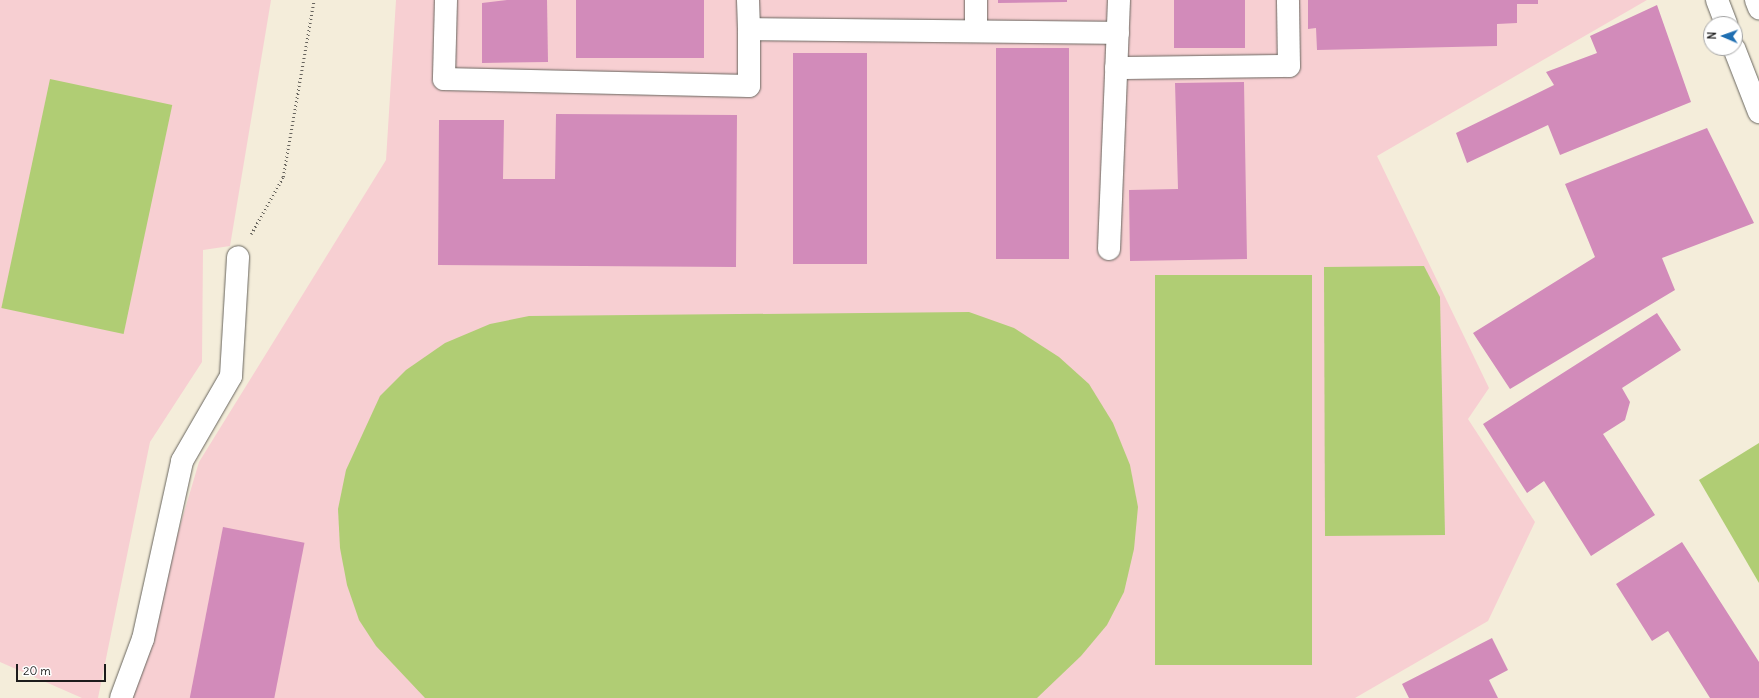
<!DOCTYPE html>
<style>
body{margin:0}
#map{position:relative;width:1759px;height:698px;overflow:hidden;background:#f4edda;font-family:Delius,sans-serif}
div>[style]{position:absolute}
.built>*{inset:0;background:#f7cfd2}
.green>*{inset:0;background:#b0cd74;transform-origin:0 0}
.building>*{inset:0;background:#d28bba;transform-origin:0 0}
.path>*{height:2.5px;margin-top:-1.25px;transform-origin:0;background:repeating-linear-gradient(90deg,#68655e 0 1px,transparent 0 4px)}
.roads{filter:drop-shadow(0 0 1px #68655e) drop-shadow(0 0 1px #68655e)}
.minor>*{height:22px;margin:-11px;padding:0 11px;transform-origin:11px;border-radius:11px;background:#fff}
.major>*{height:22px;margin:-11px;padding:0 11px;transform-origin:11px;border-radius:11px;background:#fff}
span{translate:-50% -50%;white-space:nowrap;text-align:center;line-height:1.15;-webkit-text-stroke:3px #fff;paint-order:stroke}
.north{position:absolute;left:1703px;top:16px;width:40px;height:40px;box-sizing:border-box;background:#fff;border:1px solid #a4a4a4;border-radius:50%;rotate:272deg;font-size:11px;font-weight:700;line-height:16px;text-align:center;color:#1c1c1c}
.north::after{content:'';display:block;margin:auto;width:14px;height:18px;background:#1f6fb2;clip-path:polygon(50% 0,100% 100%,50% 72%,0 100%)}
.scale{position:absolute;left:16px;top:664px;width:90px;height:18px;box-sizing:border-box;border:2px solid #1c1c1c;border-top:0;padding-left:5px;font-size:12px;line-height:14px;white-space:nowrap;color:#1c1c1c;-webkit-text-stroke:3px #fff;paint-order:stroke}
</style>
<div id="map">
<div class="built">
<i style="clip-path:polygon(0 0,271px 0,230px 246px,203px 250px,202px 362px,150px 442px,98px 698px,82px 698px,0 662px)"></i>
<i style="clip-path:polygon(396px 0,1647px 0,1377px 156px,1489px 388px,1468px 419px,1535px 522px,1488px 621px,1355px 698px,129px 698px,199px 462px,386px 160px)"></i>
</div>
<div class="green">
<i style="left:50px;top:79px;width:125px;height:234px;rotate:12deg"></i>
<i style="clip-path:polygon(1424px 266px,1440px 297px,1445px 535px,1325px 536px,1324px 267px)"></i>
<i style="left:1312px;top:275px;width:390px;height:157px;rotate:90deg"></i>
<i style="clip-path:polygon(969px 312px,1014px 328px,1059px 357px,1089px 384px,1113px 423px,1130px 465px,1138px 507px,1134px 549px,1124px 592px,1107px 625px,1081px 656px,1037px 698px,425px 698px,376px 646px,359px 620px,347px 585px,340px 548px,338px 509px,346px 470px,380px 396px,406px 370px,445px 343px,490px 324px,529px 316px)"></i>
<i style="clip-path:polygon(1759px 443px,1759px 583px,1699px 480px)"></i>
</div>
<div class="building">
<i style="clip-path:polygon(507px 0,547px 0,548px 62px,482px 63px,482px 3px)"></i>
<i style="left:576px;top:0;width:128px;height:58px"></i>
<i style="clip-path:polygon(998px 0,1067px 0,1067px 2px,998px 3px)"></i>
<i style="left:1174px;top:0;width:71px;height:48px"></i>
<i style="clip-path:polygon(1308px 0,1538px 0,1538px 4px,1517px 4px,1517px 23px,1497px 24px,1497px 46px,1317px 50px,1316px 28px,1308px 29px)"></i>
<i style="clip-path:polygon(1657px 5px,1691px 102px,1560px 155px,1548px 125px,1467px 163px,1456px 133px,1554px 85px,1546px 72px,1597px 53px,1590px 36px)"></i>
<i style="left:996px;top:48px;width:73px;height:211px"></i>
<i style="left:793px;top:53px;width:74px;height:211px"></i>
<i style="clip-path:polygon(1244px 82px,1247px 259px,1130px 261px,1129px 190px,1178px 189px,1175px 83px)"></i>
<i style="clip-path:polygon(556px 114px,737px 115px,736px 267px,438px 265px,439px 120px,504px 120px,503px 179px,555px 179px)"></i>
<i style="clip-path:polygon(1707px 128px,1754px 223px,1662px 258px,1675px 290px,1510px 389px,1473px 333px,1595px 257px,1565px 184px)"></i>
<i style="clip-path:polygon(1657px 313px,1681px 350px,1622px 388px,1630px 402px,1625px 420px,1603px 434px,1655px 515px,1591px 556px,1544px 481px,1527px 493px,1483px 424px)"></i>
<i style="left:223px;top:527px;width:83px;height:174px;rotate:11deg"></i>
<i style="clip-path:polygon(1682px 542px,1759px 662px,1759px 698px,1710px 698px,1668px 631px,1652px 641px,1616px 584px)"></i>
<i style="clip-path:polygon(1492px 638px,1508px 670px,1489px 680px,1498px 698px,1409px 698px,1402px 684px)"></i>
</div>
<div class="path">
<i style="left:251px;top:234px;width:65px;rotate:-60.7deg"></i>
<i style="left:283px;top:177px;width:180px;rotate:-80.1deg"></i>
</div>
<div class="roads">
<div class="minor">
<i style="left:446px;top:0;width:79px;rotate:91.5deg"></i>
<i style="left:444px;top:79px;width:305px;rotate:1.3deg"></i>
<i style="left:749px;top:86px;width:57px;rotate:-90deg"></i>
<i style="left:748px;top:0;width:29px;rotate:88deg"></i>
<i style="left:749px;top:29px;width:369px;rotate:0.6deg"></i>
<i style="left:976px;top:0;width:31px;rotate:90deg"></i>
<i style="left:1116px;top:68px;width:173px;rotate:-0.7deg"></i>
<i style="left:1289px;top:66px;width:66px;rotate:-90.9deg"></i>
<i style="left:1109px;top:249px;width:249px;rotate:-87.7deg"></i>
<i style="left:121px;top:698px;width:63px;rotate:-69.6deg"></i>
<i style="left:143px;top:639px;width:182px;rotate:-77.6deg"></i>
<i style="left:182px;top:461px;width:98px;rotate:-60deg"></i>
<i style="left:231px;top:376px;width:119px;rotate:-86.6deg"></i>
</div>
<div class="major">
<i style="left:1717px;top:0;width:26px;rotate:69deg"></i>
<i style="left:1756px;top:0;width:9px;rotate:69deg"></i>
<i style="left:1734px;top:48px;width:69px;rotate:68.7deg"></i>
</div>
</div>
<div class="north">N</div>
<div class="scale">20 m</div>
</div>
